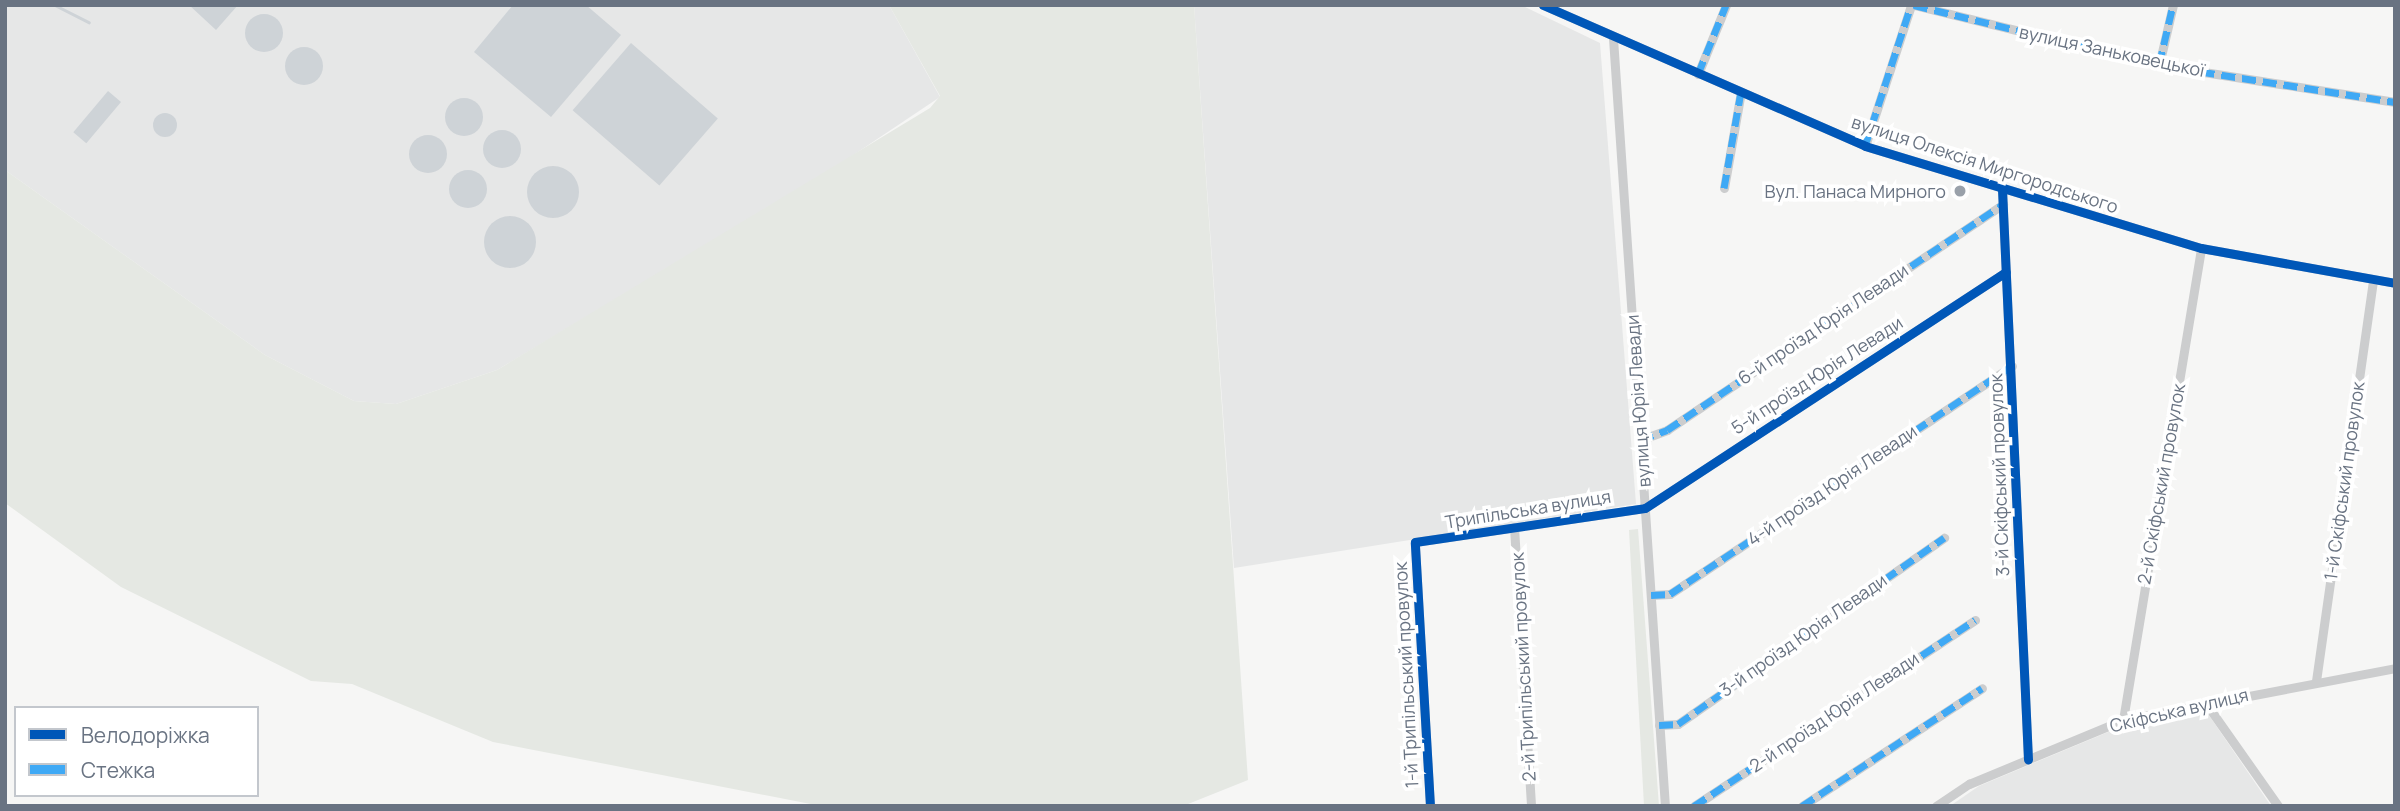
<!DOCTYPE html>
<meta charset="utf-8">
<style>
body{margin:0}
#map{position:relative;width:2400px;height:811px;overflow:hidden;background:#f6f6f5;font-family:Manrope,sans-serif}
div>[style]{position:absolute}
.built>*{inset:0;background:#e6e7e7}
.green>*{inset:0;background:#e5e8e3}
.water>*{inset:0;background:#ced3d7;transform-origin:0 0}
.round{border-radius:50%}
.stream>*{height:2.5px;margin:-1.25px;padding:0 1.25px;transform-origin:1.25px;border-radius:1.25px;background:#ced3d7}
.street>*{height:9px;margin:-4.5px;padding:0 4.5px;transform-origin:4.5px;border-radius:4.5px;background:#cccdce}
.quiet>*{height:7px;margin-top:-3.5px;transform-origin:0;background:repeating-linear-gradient(90deg,#3fa9f5 0 14px,transparent 0 21px)}
.cycleway>*{height:9px;margin:-4.5px;padding:0 4.5px;transform-origin:4.5px;border-radius:4.5px;background:#0057b8}
.dots>*{width:19px;height:19px;translate:-50% -50%;box-sizing:border-box;border:4px solid #fff;border-radius:50%}
span{translate:-50% -50%;white-space:nowrap;text-align:center;line-height:1.15;-webkit-text-stroke:7px #fff;paint-order:stroke}
.street-label{font-size:18px;color:#697382}
.poi-label{font-size:18px;color:#697382}
.right{translate:-100% -50%;text-align:right}
.frame{position:absolute;inset:0;border:7px solid #697382;pointer-events:none}
.legend{position:absolute;left:14px;top:706px;width:245px;height:91px;box-sizing:border-box;background:#fff;border:2px solid #c3c7cd;margin:0;padding:9px 12px;list-style:none;font-size:21px;color:#697382}
.legend li{display:flex;align-items:center;gap:14px;height:35px}
.legend b{width:35px;border:2px solid #c3c7cd}
</style>
<div id="map">
<div class="built">
<i style="clip-path:polygon(5px 5px,889px 5px,940px 97px,822px 176px,497px 370px,396px 404px,354px 401px,265px 355px,5px 170px)"></i>
<i style="clip-path:polygon(1194px 5px,1521px 5px,1600px 43px,1636px 504px,1234px 568px)"></i>
<i style="clip-path:polygon(2204px 708px,2271px 806px,1950px 806px,1979px 786px,2125px 725px)"></i>
</div>
<div class="green">
<i style="clip-path:polygon(889px 5px,1194px 5px,1248px 780px,1183px 806px,821px 806px,493px 742px,352px 684px,311px 681px,121px 587px,5px 503px,5px 170px,265px 355px,354px 401px,396px 404px,497px 370px,930px 108px,940px 96px)"></i>
<i style="clip-path:polygon(1638px 529px,1659px 806px,1644px 806px,1629px 530px)"></i>
</div>
<div class="water">
<i style="clip-path:polygon(189px 5px,238px 5px,216px 30px)"></i>
<i style="clip-path:polygon(513px 5px,586px 5px,621px 35px,551px 117px,474px 52px)"></i>
<i class="round" style="left:245px;top:14px;width:38px;height:38px"></i>
<i style="left:631px;top:43px;width:115px;height:89px;rotate:41deg"></i>
<i class="round" style="left:285px;top:47px;width:38px;height:38px"></i>
<i style="left:108px;top:91px;width:17px;height:54px;rotate:40deg"></i>
<i class="round" style="left:445px;top:98px;width:38px;height:38px"></i>
<i class="round" style="left:153px;top:113px;width:24px;height:24px"></i>
<i class="round" style="left:483px;top:130px;width:38px;height:38px"></i>
<i class="round" style="left:409px;top:135px;width:38px;height:38px"></i>
<i class="round" style="left:527px;top:166px;width:52px;height:52px"></i>
<i class="round" style="left:449px;top:170px;width:38px;height:38px"></i>
<i class="round" style="left:484px;top:216px;width:52px;height:52px"></i>
</div>
<div class="stream">
<i style="left:55px;top:5px;width:38px;rotate:27deg"></i>
</div>
<div class="street">
<i style="left:1543px;top:5px;width:352px;rotate:23.6deg"></i>
<i style="left:1865px;top:146px;width:351px;rotate:16.9deg"></i>
<i style="left:2201px;top:248px;width:197px;rotate:10.2deg"></i>
<i style="left:1914px;top:5px;width:252px;rotate:13.8deg"></i>
<i style="left:2159px;top:65px;width:239px;rotate:8.9deg"></i>
<i style="left:1613px;top:38px;width:770px;rotate:86.13deg"></i>
<i style="left:2159px;top:65px;width:62px;rotate:-76.9deg"></i>
<i style="left:1698px;top:74px;width:74px;rotate:-67.9deg"></i>
<i style="left:1865px;top:146px;width:148px;rotate:-71.9deg"></i>
<i style="left:1724px;top:188px;width:97px;rotate:-80deg"></i>
<i style="left:2002px;top:189px;width:571px;rotate:87.39deg"></i>
<i style="left:1640px;top:440px;width:29px;rotate:-20deg"></i>
<i style="left:1667px;top:430px;width:405px;rotate:-33.9deg"></i>
<i style="left:1514px;top:527px;width:280px;rotate:86.5deg"></i>
<i style="left:1651px;top:595px;width:19px;rotate:-3deg"></i>
<i style="left:1670px;top:594px;width:411px;rotate:-33.7deg"></i>
<i style="left:2316px;top:681px;width:405px;rotate:-81.9deg"></i>
<i style="left:2205px;top:702px;width:127px;rotate:54.9deg"></i>
<i style="left:2123px;top:720px;width:478px;rotate:-80.6deg"></i>
<i style="left:1659px;top:725px;width:19px;rotate:-3deg"></i>
<i style="left:1678px;top:724px;width:325px;rotate:-35deg"></i>
<i style="left:1430px;top:806px;width:264px;rotate:-93.3deg"></i>
<i style="left:1415px;top:542px;width:232px;rotate:-8.4deg"></i>
<i style="left:1645px;top:508px;width:431px;rotate:-33.2deg"></i>
<i style="left:1694px;top:806px;width:337px;rotate:-33.5deg"></i>
<i style="left:1802px;top:806px;width:215px;rotate:-33.2deg"></i>
<i style="left:1936px;top:806px;width:40px;rotate:-34deg"></i>
<i style="left:1969px;top:784px;width:167px;rotate:-22.6deg"></i>
<i style="left:2123px;top:720px;width:277px;rotate:-10.8deg"></i>
</div>
<div class="quiet">
<i style="left:1914px;top:5px;width:252px;rotate:13.8deg"></i>
<i style="left:2159px;top:65px;width:239px;rotate:8.9deg"></i>
<i style="left:2159px;top:65px;width:62px;rotate:-76.9deg"></i>
<i style="left:1698px;top:74px;width:74px;rotate:-67.9deg"></i>
<i style="left:1865px;top:146px;width:148px;rotate:-71.9deg"></i>
<i style="left:1724px;top:188px;width:97px;rotate:-80deg"></i>
<i style="left:1640px;top:440px;width:29px;rotate:-20deg"></i>
<i style="left:1667px;top:430px;width:405px;rotate:-33.9deg"></i>
<i style="left:1651px;top:595px;width:19px;rotate:-3deg"></i>
<i style="left:1670px;top:594px;width:411px;rotate:-33.7deg"></i>
<i style="left:1659px;top:725px;width:19px;rotate:-3deg"></i>
<i style="left:1678px;top:724px;width:325px;rotate:-35deg"></i>
<i style="left:1694px;top:806px;width:337px;rotate:-33.5deg"></i>
<i style="left:1802px;top:806px;width:215px;rotate:-33.2deg"></i>
</div>
<div class="cycleway">
<i style="left:1543px;top:5px;width:352px;rotate:23.6deg"></i>
<i style="left:1865px;top:146px;width:351px;rotate:16.9deg"></i>
<i style="left:2201px;top:248px;width:197px;rotate:10.2deg"></i>
<i style="left:2002px;top:189px;width:571px;rotate:87.39deg"></i>
<i style="left:1430px;top:806px;width:264px;rotate:-93.3deg"></i>
<i style="left:1415px;top:542px;width:232px;rotate:-8.4deg"></i>
<i style="left:1645px;top:508px;width:431px;rotate:-33.2deg"></i>
</div>
<div class="dots">
<i style="left:1960px;top:191px;background:#9aa1aa"></i>
</div>
<div class="street-label">
<span style="left:2112px;top:51px;rotate:12deg">вулиця Заньковецької</span>
<span style="left:1985px;top:164px;rotate:18deg">вулиця Олексія Миргородського</span>
<span style="left:1823px;top:324px;rotate:-34deg">6-й проїзд Юрія Левади</span>
<span style="left:1817px;top:375px;rotate:-33deg">5-й проїзд Юрія Левади</span>
<span style="left:1638px;top:401px;rotate:-94deg">вулиця Юрія Левади</span>
<span style="left:1999px;top:475px;rotate:-92deg">3-й Скіфський провулок</span>
<span style="left:2344px;top:481px;rotate:-82deg">1-й Скіфський провулок</span>
<span style="left:2161px;top:484px;rotate:-80deg">2-й Скіфський провулок</span>
<span style="left:1832px;top:485px;rotate:-34deg">4-й проїзд Юрія Левади</span>
<span style="left:1528px;top:509px;rotate:-9deg">Трипільська вулиця</span>
<span style="left:1803px;top:635px;rotate:-35deg">3-й проїзд Юрія Левади</span>
<span style="left:1523px;top:667px;rotate:-93deg">2-й Трипільський провулок</span>
<span style="left:1406px;top:675px;rotate:-93deg">1-й Трипільський провулок</span>
<span style="left:2179px;top:710px;rotate:-13deg">Скіфська вулиця</span>
<span style="left:1834px;top:712px;rotate:-34deg">2-й проїзд Юрія Левади</span>
</div>
<div class="poi-label">
<span class="right" style="left:1946px;top:191px">Вул. Панаса Мирного</span>
</div>
<div class="frame"></div>
<ul class="legend">
<li><b style="height:9px;background:#0057b8"></b>Велодоріжка</li>
<li><b style="height:9px;background:#3fa9f5"></b>Стежка</li>
</ul>
</div>
